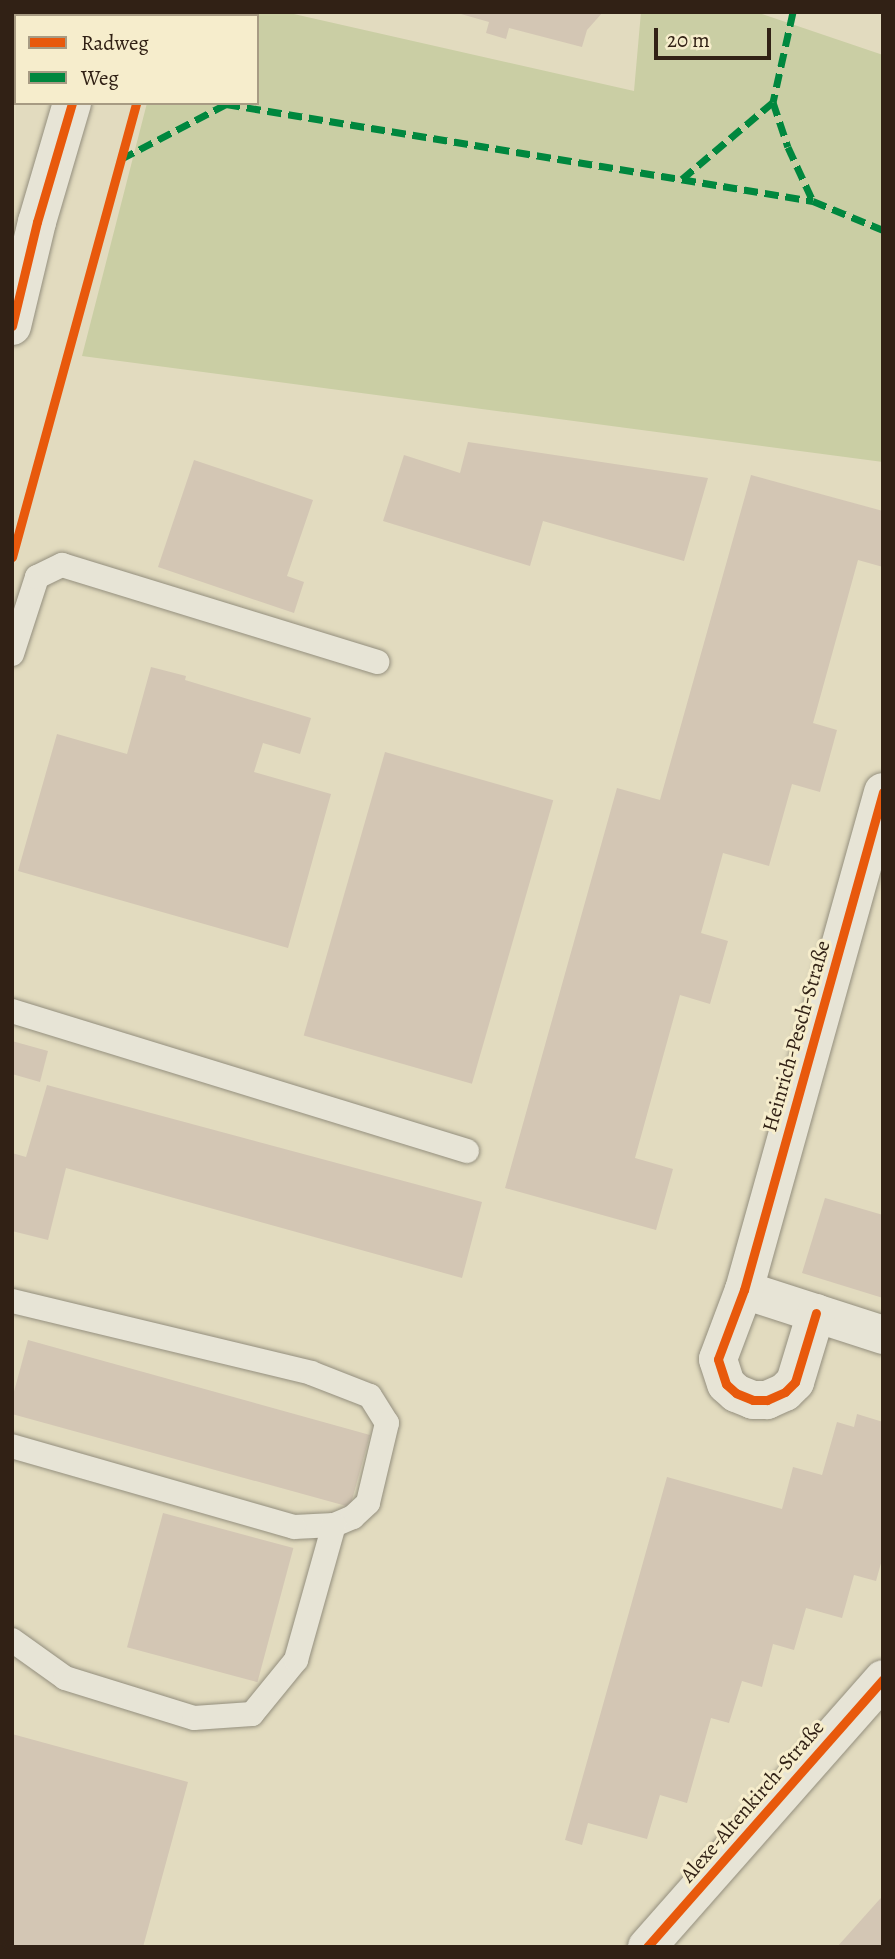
<!DOCTYPE html>
<meta charset="utf-8">
<style>
body{margin:0}
#map{position:relative;width:895px;height:1959px;overflow:hidden;background:#e2dbbf;font-family:Alegreya,serif}
div>[style]{position:absolute}
.green>*{inset:0;background:#cacea4}
.building>*{inset:0;background:#d3c6b4;transform-origin:0 0}
.roads{filter:drop-shadow(0 0 2px #948f7e) drop-shadow(0 0 2px #948f7e)}
.service>*{height:24px;margin:-12px;padding:0 12px;transform-origin:12px;border-radius:12px;background:#e7e4d6}
.minor>*{height:38px;margin:-19px;padding:0 19px;transform-origin:19px;border-radius:19px;background:#e7e4d6}
.tertiary>*{height:38px;margin:-19px;padding:0 19px;transform-origin:19px;border-radius:19px;background:#e7e4d6}
.quiet>*{height:7px;margin-top:-3.5px;transform-origin:0;background:repeating-linear-gradient(90deg,#00873e 0 14px,transparent 0 21px)}
.cycleway>*{height:9px;margin:-4.5px;padding:0 4.5px;transform-origin:4.5px;border-radius:4.5px;background:#e8590c}
span{translate:-50% -50%;white-space:nowrap;text-align:center;line-height:1.15;-webkit-text-stroke:6px #f6edcc;paint-order:stroke}
.street-label{font-size:21px;color:#312115}
.frame{position:absolute;inset:0;border:14px solid #312115;pointer-events:none}
.legend{position:absolute;left:14px;top:14px;width:245px;height:91px;box-sizing:border-box;background:#f6edcc;border:2px solid #a79b83;margin:0;padding:9px 12px;list-style:none;font-size:21px;color:#312115}
.legend li{display:flex;align-items:center;gap:14px;height:35px}
.legend b{width:35px;border:2px solid #a79b83}
.scale{position:absolute;left:654px;top:28px;width:117px;height:32px;box-sizing:border-box;border:4px solid #312115;border-top:0;padding-left:9px;font-size:21px;line-height:24px;white-space:nowrap;color:#312115;-webkit-text-stroke:5px #f6edcc;paint-order:stroke}
</style>
<div id="map">
<div class="green">
<i style="clip-path:polygon(171px 12px,285px 12px,634px 91px,641px 12px,756px 12px,883px 55px,883px 462px,82px 356px,147px 103px,257px 103px,257px 16px,170px 16px)"></i>
</div>
<div class="building">
<i style="clip-path:polygon(454px 12px,603px 12px,587px 30px,582px 47px,509px 28px,506px 39px,486px 33px,489px 22px)"></i>
<i style="clip-path:polygon(468px 442px,708px 478px,684px 561px,543px 521px,530px 566px,383px 521px,404px 455px,460px 473px)"></i>
<i style="clip-path:polygon(194px 460px,313px 500px,287px 576px,304px 582px,294px 613px,158px 567px)"></i>
<i style="clip-path:polygon(751px 475px,883px 511px,883px 567px,858px 560px,813px 723px,837px 730px,820px 792px,792px 784px,769px 866px,723px 853px,701px 933px,728px 941px,710px 1004px,680px 995px,635px 1158px,673px 1169px,656px 1230px,505px 1188px,617px 788px,660px 800px)"></i>
<i style="clip-path:polygon(151px 667px,186px 676px,185px 680px,311px 718px,300px 754px,263px 743px,254px 772px,331px 794px,288px 948px,18px 871px,57px 734px,127px 754px)"></i>
<i style="left:385px;top:752px;width:175px;height:295px;rotate:16deg"></i>
<i style="clip-path:polygon(12px 1041px,48px 1051px,40px 1082px,12px 1074px)"></i>
<i style="clip-path:polygon(47px 1085px,482px 1202px,462px 1278px,66px 1168px,48px 1240px,12px 1231px,12px 1153px,26px 1157px)"></i>
<i style="clip-path:polygon(825px 1198px,883px 1215px,883px 1298px,802px 1273px)"></i>
<i style="clip-path:polygon(28px 1340px,370px 1435px,350px 1507px,12px 1414px,12px 1399px)"></i>
<i style="clip-path:polygon(857px 1414px,883px 1422px,883px 1556px,876px 1581px,854px 1575px,842px 1618px,806px 1608px,794px 1650px,773px 1644px,762px 1687px,742px 1681px,729px 1723px,711px 1718px,687px 1803px,660px 1795px,647px 1839px,588px 1823px,582px 1845px,565px 1840px,667px 1477px,782px 1509px,793px 1467px,822px 1475px,837px 1422px,854px 1427px)"></i>
<i style="left:163px;top:1513px;width:135px;height:139px;rotate:15deg"></i>
<i style="clip-path:polygon(12px 1734px,188px 1782px,143px 1947px,12px 1947px)"></i>
<i style="clip-path:polygon(883px 1896px,883px 1947px,837px 1947px,879px 1900px)"></i>
</div>
<div class="roads">
<div class="service">
<i style="left:12px;top:654px;width:81px;rotate:-72deg"></i>
<i style="left:37px;top:577px;width:28px;rotate:-26deg"></i>
<i style="left:62px;top:565px;width:330px;rotate:17.1deg"></i>
<i style="left:12px;top:1011px;width:476px;rotate:17.1deg"></i>
<i style="left:12px;top:1301px;width:308px;rotate:13.5deg"></i>
<i style="left:311px;top:1373px;width:63px;rotate:21.3deg"></i>
<i style="left:370px;top:1396px;width:32px;rotate:58deg"></i>
<i style="left:387px;top:1423px;width:82px;rotate:103.4deg"></i>
<i style="left:368px;top:1503px;width:21px;rotate:137deg"></i>
<i style="left:353px;top:1517px;width:21px;rotate:157deg"></i>
<i style="left:334px;top:1525px;width:40px;rotate:177.1deg"></i>
<i style="left:294px;top:1527px;width:293px;rotate:-164deg"></i>
<i style="left:12px;top:1640px;width:65px;rotate:35.6deg"></i>
<i style="left:65px;top:1678px;width:135px;rotate:17.2deg"></i>
<i style="left:194px;top:1718px;width:58px;rotate:-3.9deg"></i>
<i style="left:252px;top:1714px;width:70px;rotate:-50.8deg"></i>
<i style="left:296px;top:1660px;width:140px;rotate:-74.3deg"></i>
</div>
<div class="minor">
<i style="left:744px;top:1290px;width:146px;rotate:17.9deg"></i>
<i style="left:816px;top:1313px;width:72px;rotate:106.9deg"></i>
<i style="left:795px;top:1382px;width:14px;rotate:135deg"></i>
<i style="left:785px;top:1392px;width:20px;rotate:156deg"></i>
<i style="left:767px;top:1400px;width:14px;rotate:180deg"></i>
<i style="left:753px;top:1400px;width:18px;rotate:-158deg"></i>
<i style="left:736px;top:1393px;width:13px;rotate:-138deg"></i>
<i style="left:726px;top:1384px;width:26px;rotate:-108deg"></i>
<i style="left:718px;top:1359px;width:74px;rotate:-69.4deg"></i>
<i style="left:744px;top:1290px;width:517px;rotate:-74.4deg"></i>
<i style="left:647px;top:1947px;width:357px;rotate:-48.6deg"></i>
</div>
<div class="tertiary">
<i style="left:98px;top:16px;width:4px;rotate:-76deg"></i>
<i style="left:12px;top:326px;width:107px;rotate:-76.5deg"></i>
<i style="left:37px;top:222px;width:124px;rotate:-73.6deg"></i>
</div>
</div>
<div class="quiet">
<i style="left:793px;top:12px;width:92px;rotate:102.5deg"></i>
<i style="left:773px;top:102px;width:47px;rotate:71.6deg"></i>
<i style="left:788px;top:147px;width:60px;rotate:65.2deg"></i>
<i style="left:160px;top:16px;width:4px;rotate:-76deg"></i>
<i style="left:121px;top:159px;width:119px;rotate:-27.6deg"></i>
<i style="left:226px;top:104px;width:595px;rotate:9.38deg"></i>
<i style="left:813px;top:201px;width:76px;rotate:22.5deg"></i>
<i style="left:682px;top:179px;width:119px;rotate:-40.2deg"></i>
</div>
<div class="cycleway">
<i style="left:12px;top:326px;width:107px;rotate:-76.5deg"></i>
<i style="left:37px;top:222px;width:124px;rotate:-73.6deg"></i>
<i style="left:12px;top:557px;width:471px;rotate:-74.7deg"></i>
<i style="left:816px;top:1313px;width:72px;rotate:106.9deg"></i>
<i style="left:795px;top:1382px;width:14px;rotate:135deg"></i>
<i style="left:785px;top:1392px;width:20px;rotate:156deg"></i>
<i style="left:767px;top:1400px;width:14px;rotate:180deg"></i>
<i style="left:753px;top:1400px;width:18px;rotate:-158deg"></i>
<i style="left:736px;top:1393px;width:13px;rotate:-138deg"></i>
<i style="left:726px;top:1384px;width:26px;rotate:-108deg"></i>
<i style="left:718px;top:1359px;width:74px;rotate:-69.4deg"></i>
<i style="left:744px;top:1290px;width:517px;rotate:-74.4deg"></i>
<i style="left:647px;top:1947px;width:357px;rotate:-48.6deg"></i>
</div>
<div class="street-label">
<span style="left:796px;top:1036px;rotate:-74deg">Heinrich-Pesch-Straße</span>
<span style="left:752px;top:1801px;rotate:-49deg">Alexe-Altenkirch-Straße</span>
</div>
<div class="frame"></div>
<ul class="legend">
<li><b style="height:9px;background:#e8590c"></b>Radweg</li>
<li><b style="height:9px;background:#00873e"></b>Weg</li>
</ul>
<div class="scale">20 m</div>
</div>
